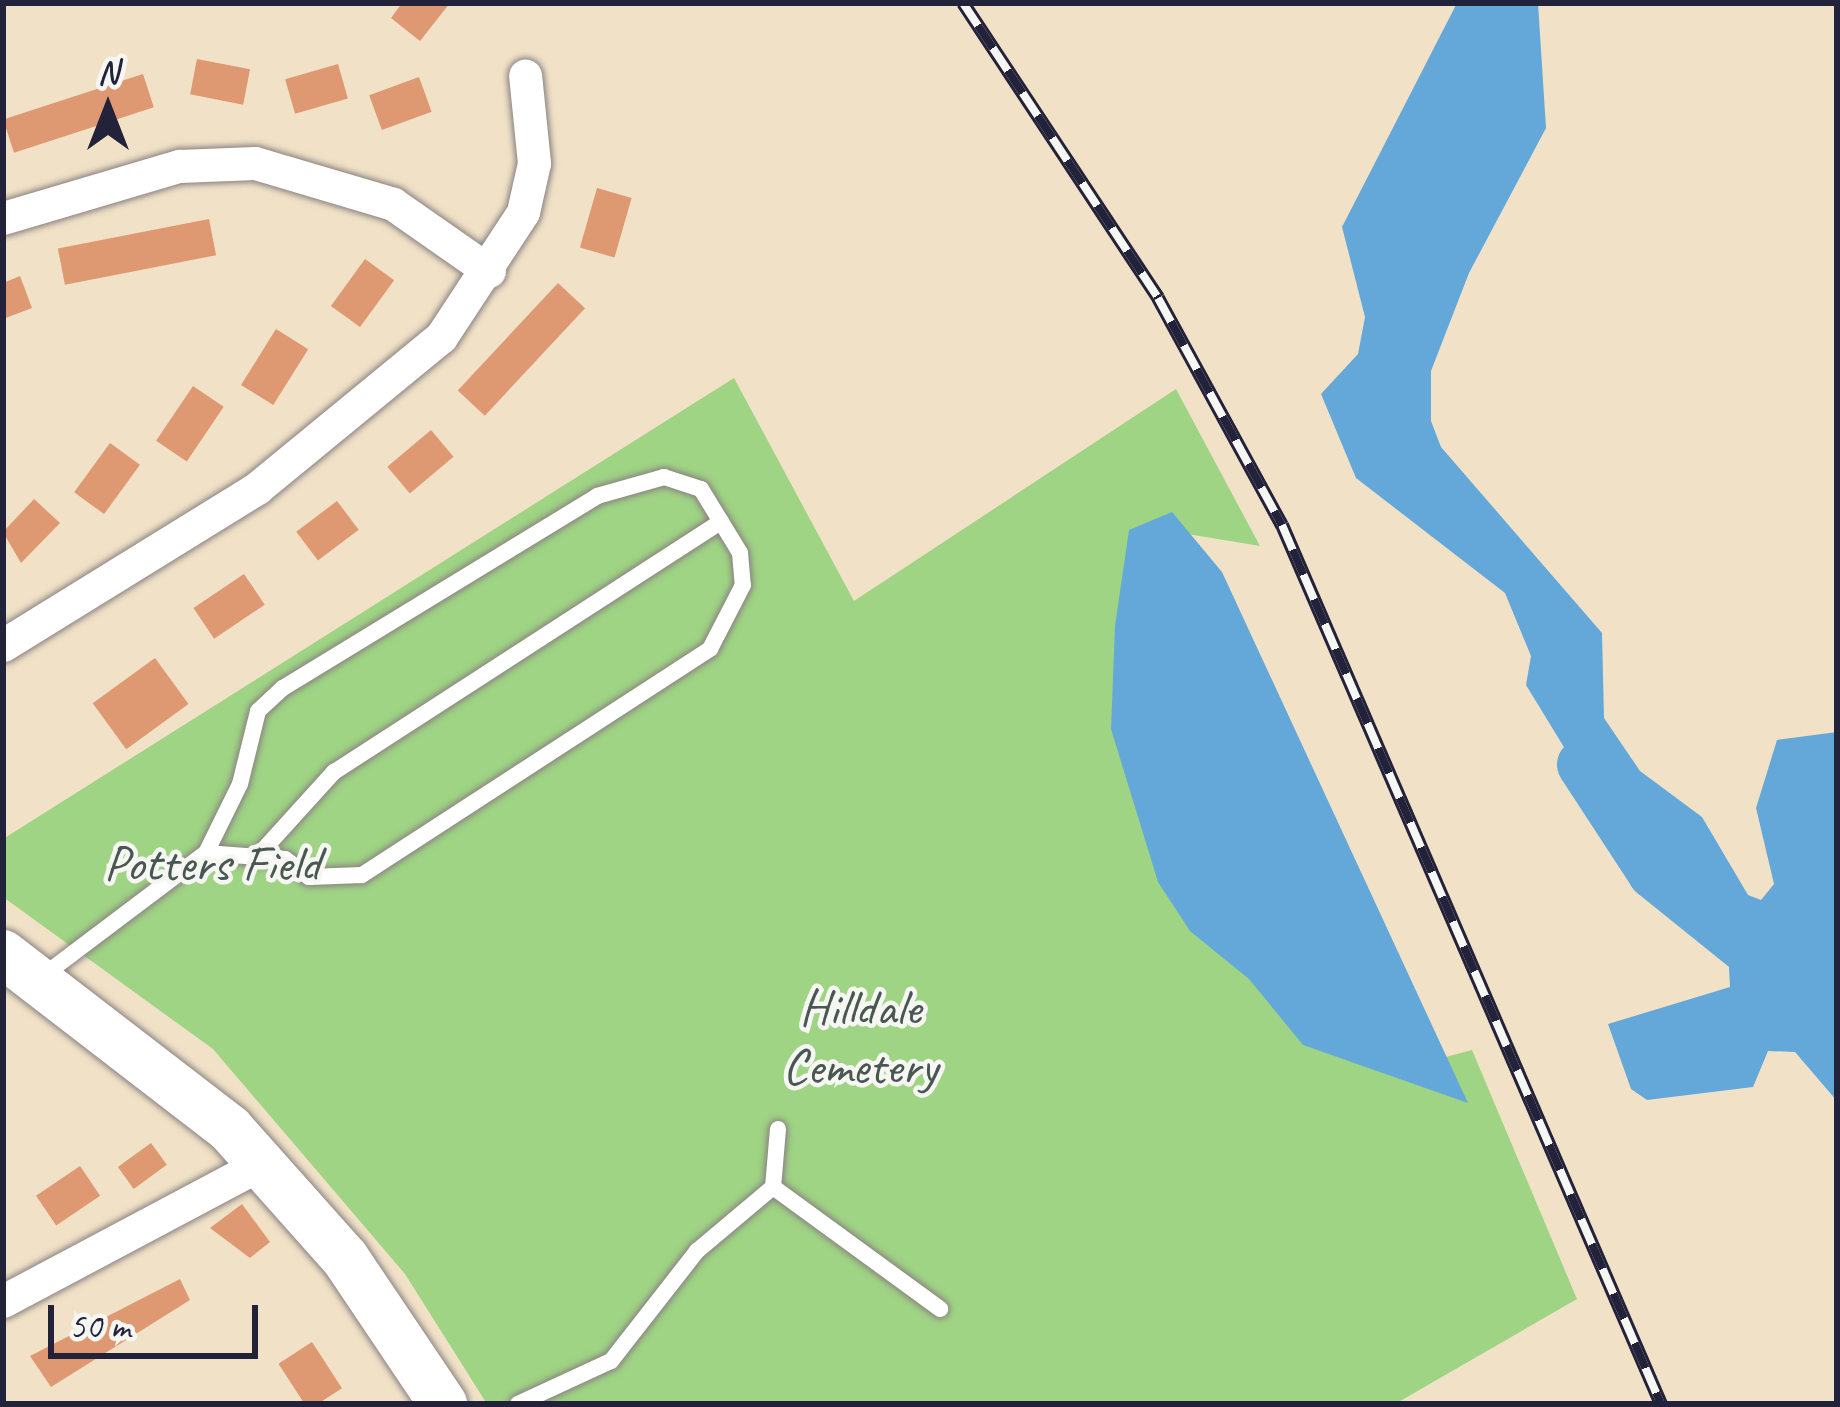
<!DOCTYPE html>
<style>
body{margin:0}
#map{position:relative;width:1840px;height:1407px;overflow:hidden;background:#f1e2c7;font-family:Caveat,sans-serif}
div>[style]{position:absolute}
.green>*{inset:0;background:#9fd484}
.water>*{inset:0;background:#64a8d9}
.river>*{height:51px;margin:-25.5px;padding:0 25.5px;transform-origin:25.5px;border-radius:25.5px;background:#64a8d9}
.building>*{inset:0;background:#de9872;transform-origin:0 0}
.roads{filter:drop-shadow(0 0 3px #8a8281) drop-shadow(0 0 3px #8a8281)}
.lane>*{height:16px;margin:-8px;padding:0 8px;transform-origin:8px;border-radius:8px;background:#fff}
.street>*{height:33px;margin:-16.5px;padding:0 16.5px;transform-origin:16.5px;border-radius:16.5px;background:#fff}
.secondary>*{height:48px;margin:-24px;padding:0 24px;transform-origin:24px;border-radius:24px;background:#fff}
.rail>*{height:14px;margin-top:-7px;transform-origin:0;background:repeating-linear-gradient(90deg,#f6f6f2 0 27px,#22223b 0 54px);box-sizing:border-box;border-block:3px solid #22223b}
span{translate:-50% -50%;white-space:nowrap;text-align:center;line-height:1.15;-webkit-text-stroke:9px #f6f6f2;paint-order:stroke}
.park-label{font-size:51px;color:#485751}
.frame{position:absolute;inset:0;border:6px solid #22223b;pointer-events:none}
.north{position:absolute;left:48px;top:48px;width:120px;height:120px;-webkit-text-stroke:9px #f6f6f2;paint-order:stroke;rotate:0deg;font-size:33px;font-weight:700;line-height:48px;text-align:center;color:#22223b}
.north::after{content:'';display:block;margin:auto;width:42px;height:54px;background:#22223b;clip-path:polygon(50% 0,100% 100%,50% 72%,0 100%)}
.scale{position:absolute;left:48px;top:1305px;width:210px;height:54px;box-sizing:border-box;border:6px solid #22223b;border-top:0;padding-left:15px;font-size:36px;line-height:42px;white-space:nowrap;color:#22223b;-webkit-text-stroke:9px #f6f6f2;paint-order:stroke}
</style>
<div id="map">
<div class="green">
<i style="clip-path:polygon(734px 378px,854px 601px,1176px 389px,1260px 546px,1157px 529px,1427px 1062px,1472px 1050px,1577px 1299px,1395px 1404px,487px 1404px,405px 1274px,213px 1049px,3px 897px,3px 839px)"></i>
</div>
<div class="water">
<i style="clip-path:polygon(1457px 3px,1538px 3px,1546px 128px,1469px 273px,1431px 371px,1431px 421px,1441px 447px,1602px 633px,1604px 718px,1640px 771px,1702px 817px,1748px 895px,1761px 900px,1774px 884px,1756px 808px,1777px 740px,1837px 732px,1837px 1101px,1795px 1052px,1768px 1051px,1753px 1087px,1647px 1100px,1631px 1089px,1608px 1024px,1730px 987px,1728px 949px,1686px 887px,1592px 793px,1526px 685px,1531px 656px,1505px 593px,1356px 478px,1321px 394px,1358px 354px,1365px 317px,1342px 227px)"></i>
<i style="clip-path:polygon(1172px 512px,1222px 572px,1468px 1103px,1303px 1045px,1249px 979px,1190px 931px,1158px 882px,1111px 729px,1115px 626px,1129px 530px)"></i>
</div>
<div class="river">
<i style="left:1582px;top:764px;width:130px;rotate:56.9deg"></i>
<i style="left:1653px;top:873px;width:236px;rotate:38.8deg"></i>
</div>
<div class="building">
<i style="clip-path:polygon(402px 3px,450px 3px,420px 41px,391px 18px)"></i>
<i style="left:197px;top:59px;width:54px;height:36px;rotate:11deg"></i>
<i style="left:338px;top:64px;width:36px;height:55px;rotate:74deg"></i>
<i style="left:143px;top:74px;width:35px;height:147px;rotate:72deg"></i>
<i style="left:419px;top:77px;width:37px;height:53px;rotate:70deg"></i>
<i style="left:597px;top:188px;width:36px;height:62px;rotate:16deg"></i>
<i style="left:209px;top:219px;width:37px;height:154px;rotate:79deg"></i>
<i style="left:365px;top:259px;width:36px;height:58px;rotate:36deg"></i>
<i style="clip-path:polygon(20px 276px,32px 308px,3px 319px,3px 283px)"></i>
<i style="left:558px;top:283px;width:37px;height:147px;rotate:43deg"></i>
<i style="left:276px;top:329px;width:38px;height:66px;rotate:32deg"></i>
<i style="left:193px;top:386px;width:37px;height:66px;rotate:34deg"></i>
<i style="left:431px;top:430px;width:35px;height:57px;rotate:50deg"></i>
<i style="left:110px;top:443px;width:37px;height:61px;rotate:36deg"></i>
<i style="clip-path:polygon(34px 499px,60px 523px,21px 563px,3px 532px)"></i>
<i style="left:337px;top:501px;width:36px;height:51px;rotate:53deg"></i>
<i style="left:244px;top:574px;width:37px;height:61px;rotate:56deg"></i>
<i style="left:155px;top:658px;width:57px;height:77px;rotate:54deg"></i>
<i style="left:151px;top:1143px;width:27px;height:41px;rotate:54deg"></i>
<i style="left:80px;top:1166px;width:36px;height:53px;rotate:56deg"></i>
<i style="clip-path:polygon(242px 1204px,270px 1242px,250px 1258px,210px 1228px)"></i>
<i style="clip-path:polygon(180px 1279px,190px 1300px,51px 1387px,30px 1356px)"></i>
<i style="left:312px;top:1342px;width:55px;height:40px;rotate:57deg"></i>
</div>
<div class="roads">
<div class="lane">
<i style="left:255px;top:859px;width:118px;rotate:-47.8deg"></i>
<i style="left:334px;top:772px;width:461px;rotate:-32.9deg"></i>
<i style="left:40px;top:978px;width:208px;rotate:-37deg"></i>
<i style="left:206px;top:853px;width:77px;rotate:-63.8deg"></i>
<i style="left:240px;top:784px;width:75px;rotate:-76.1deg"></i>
<i style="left:258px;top:711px;width:34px;rotate:-43deg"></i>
<i style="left:283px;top:688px;width:368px;rotate:-31.4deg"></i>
<i style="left:597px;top:496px;width:70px;rotate:-15.8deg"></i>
<i style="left:664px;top:477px;width:39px;rotate:18deg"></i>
<i style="left:701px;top:489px;width:75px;rotate:58.6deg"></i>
<i style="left:740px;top:553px;width:32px;rotate:85deg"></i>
<i style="left:743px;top:585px;width:72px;rotate:117.3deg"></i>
<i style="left:710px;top:649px;width:415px;rotate:147deg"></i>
<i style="left:362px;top:875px;width:53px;rotate:177.8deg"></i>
<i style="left:309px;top:877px;width:30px;rotate:-143deg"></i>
<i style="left:285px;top:859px;width:79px;rotate:-175.7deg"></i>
<i style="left:778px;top:1129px;width:58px;rotate:94.9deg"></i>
<i style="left:773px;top:1187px;width:207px;rotate:36.1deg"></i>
<i style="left:518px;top:1404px;width:102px;rotate:-24.8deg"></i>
<i style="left:611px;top:1361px;width:140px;rotate:-52deg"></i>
<i style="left:697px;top:1251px;width:99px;rotate:-40.1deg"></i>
</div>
<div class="street">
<i style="left:3px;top:218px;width:184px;rotate:-16.5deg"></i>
<i style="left:179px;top:166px;width:76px;rotate:-2.3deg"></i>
<i style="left:255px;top:163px;width:144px;rotate:16.5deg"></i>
<i style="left:393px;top:204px;width:117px;rotate:34.9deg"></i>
<i style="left:3px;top:645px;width:299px;rotate:-31.7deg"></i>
<i style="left:257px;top:488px;width:238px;rotate:-39.4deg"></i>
<i style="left:441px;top:337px;width:149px;rotate:-56.7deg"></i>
<i style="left:523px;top:212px;width:50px;rotate:-77.3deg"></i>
<i style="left:534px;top:163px;width:88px;rotate:-95.8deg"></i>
<i style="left:3px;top:1301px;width:294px;rotate:-28deg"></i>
</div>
<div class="secondary">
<i style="left:3px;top:954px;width:287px;rotate:37.6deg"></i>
<i style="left:230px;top:1129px;width:173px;rotate:48.3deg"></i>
<i style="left:345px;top:1258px;width:176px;rotate:56.1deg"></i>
</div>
</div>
<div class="rail">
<i style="left:963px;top:3px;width:354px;rotate:56.5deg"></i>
<i style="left:1158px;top:298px;width:259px;rotate:61.4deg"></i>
<i style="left:1282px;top:525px;width:957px;rotate:66.68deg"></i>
</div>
<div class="park-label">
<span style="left:212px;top:863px">Potters Field</span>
<span style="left:860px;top:1037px">Hilldale<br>Cemetery</span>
</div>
<div class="frame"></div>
<div class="north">N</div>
<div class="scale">50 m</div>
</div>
